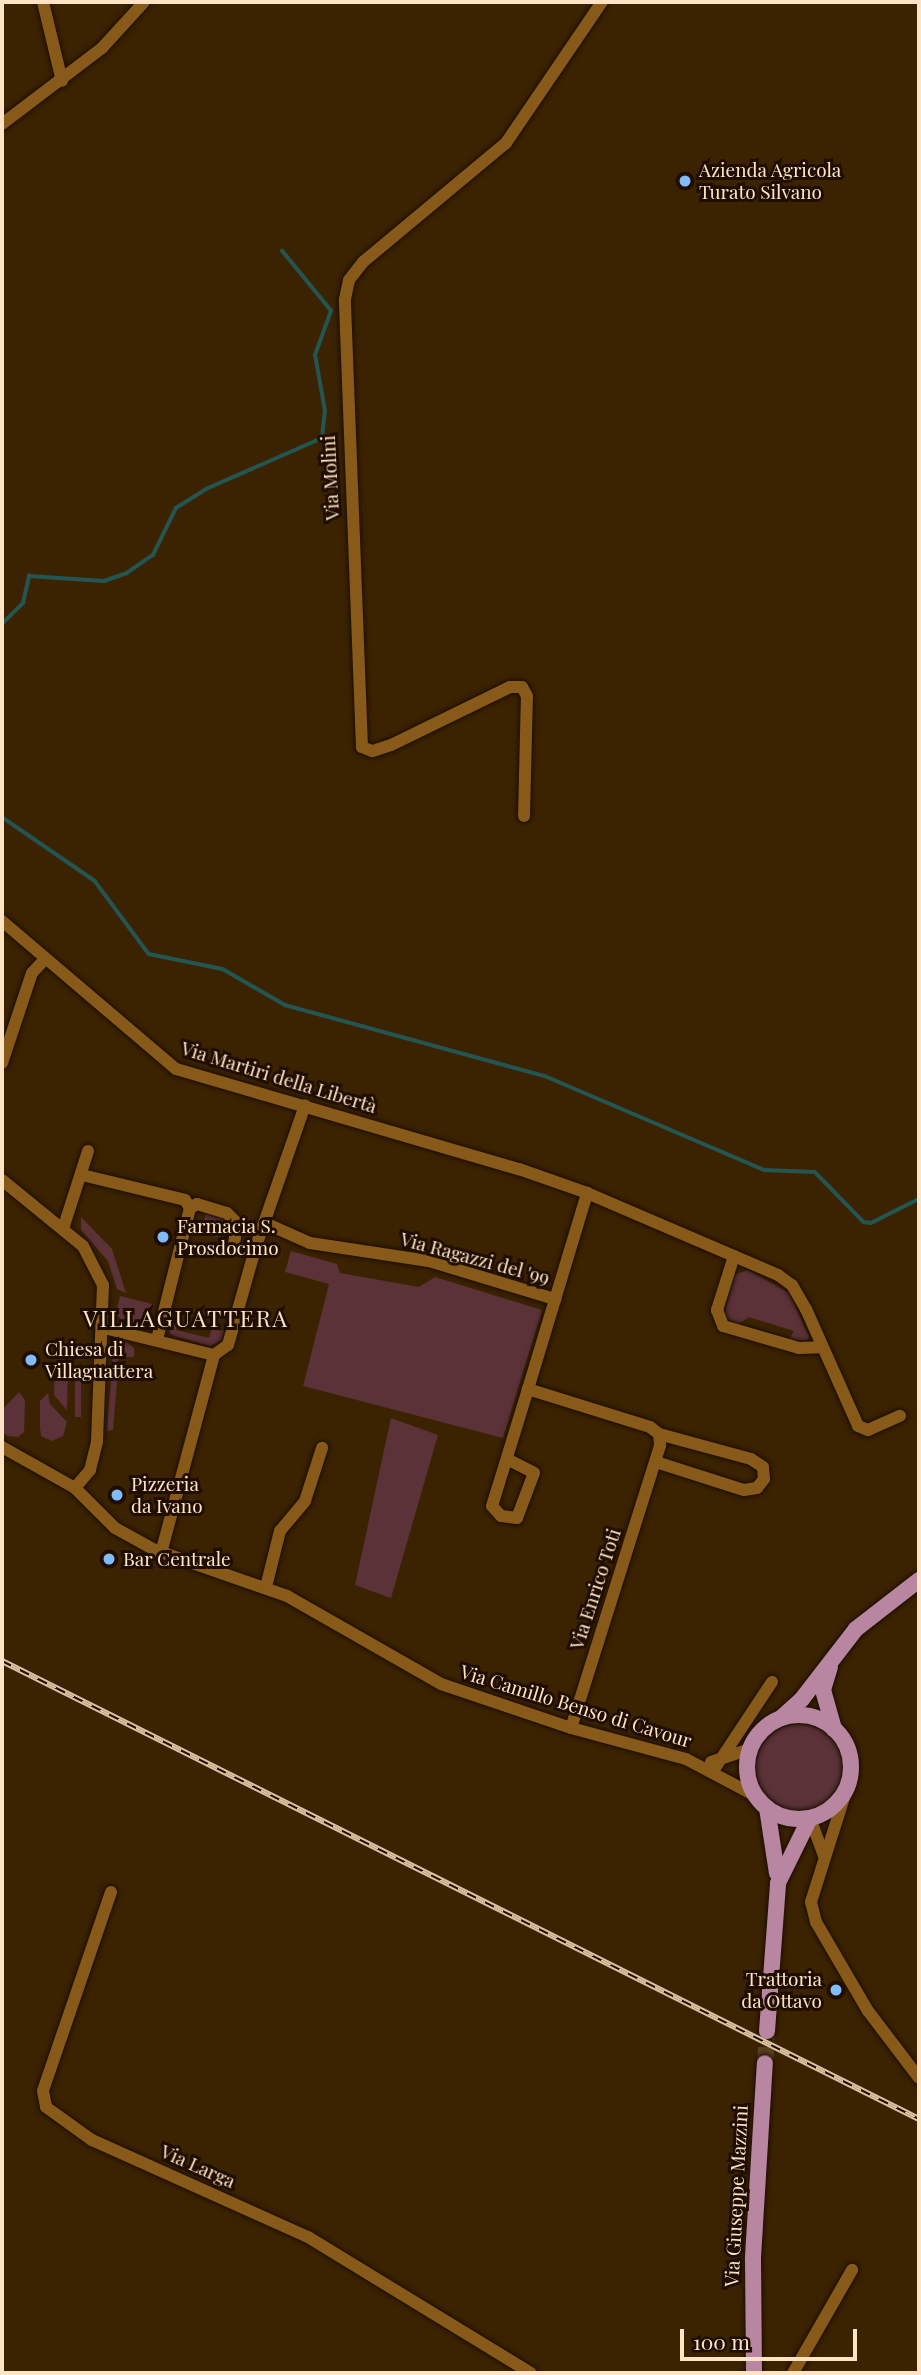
<!DOCTYPE html>
<meta charset="utf-8">
<style>
body{margin:0}
#map{position:relative;width:921px;height:2375px;overflow:hidden;background:#3b2302;font-family:"Playfair Display",serif}
div>[style]{position:absolute}
.green>*{inset:0;background:#5a3238;transform-origin:0 0}
.round{border-radius:50%}
.stream>*{height:3.5px;margin:-1.75px;padding:0 1.75px;transform-origin:1.75px;border-radius:1.75px;background:#235653}
.major-tunnel>*{height:16px;margin-top:-8px;transform-origin:0;background:repeating-linear-gradient(90deg,#58401f 0 16px,transparent 0 24px)}
.roads{filter:drop-shadow(0 0 2px #1d0e00) drop-shadow(0 0 2px #1d0e00)}
.minor>*{height:12px;margin:-6px;padding:0 6px;transform-origin:6px;border-radius:6px;background:#885a19}
.major>*{height:16px;margin:-8px;padding:0 8px;transform-origin:8px;border-radius:8px;background:#b986a2}
.major>.ring{margin:-8px;padding:0;box-sizing:content-box;background:none;border:16px solid #b986a2;border-radius:50%}
.rail>*{height:6px;margin-top:-3px;transform-origin:0;background:repeating-linear-gradient(90deg,#1f0d00 0 10px,#dcc2a3 0 20px);box-sizing:border-box;border-block:2px solid #dcc2a3}
.dots>*{width:19px;height:19px;translate:-50% -50%;box-sizing:border-box;border:4px solid #1f0d00;border-radius:50%}
span{translate:-50% -50%;white-space:nowrap;text-align:center;line-height:1.15;-webkit-text-stroke:6px #1f0d00;paint-order:stroke}
.poi-label{font-size:19px;color:#fee3c5}
.left{translate:0 -50%;text-align:left}
.right{translate:-100% -50%;text-align:right}
.street-label{font-size:19px;color:#fee3c5}
.quarter-label{font-size:23px;color:#fee3c5;letter-spacing:2px}
.frame{position:absolute;inset:0;border:4px solid #fee3c5;pointer-events:none}
.scale{position:absolute;left:680px;top:2329px;width:177px;height:32px;box-sizing:border-box;border:4px solid #fee3c5;border-top:0;padding-left:9px;font-size:21px;line-height:24px;white-space:nowrap;color:#fee3c5;-webkit-text-stroke:5px #1f0d00;paint-order:stroke}
</style>
<div id="map">
<div class="green">
<i style="left:206px;top:1211px;width:19px;height:23px;rotate:12deg"></i>
<i style="clip-path:polygon(81px 1217px,112px 1249px,126px 1293px,117px 1289px,108px 1261px,81px 1230px)"></i>
<i style="clip-path:polygon(291px 1251px,337px 1264px,340px 1273px,419px 1287px,435px 1277px,542px 1310px,503px 1438px,303px 1386px,329px 1284px,285px 1272px)"></i>
<i style="clip-path:polygon(748px 1270px,789px 1293px,809px 1337px,806px 1341px,789px 1339px,794px 1331px,749px 1317px,738px 1324px,727px 1319px,725px 1313px,734px 1275px)"></i>
<i style="clip-path:polygon(120px 1296px,152px 1304px,148px 1317px,155px 1319px,152px 1324px,122px 1321px,116px 1313px)"></i>
<i style="clip-path:polygon(170px 1318px,179px 1320px,176px 1330px,209px 1338px,212px 1328px,224px 1331px,222px 1340px,210px 1346px,175px 1336px,170px 1333px)"></i>
<i style="clip-path:polygon(125px 1341px,134px 1348px,134px 1357px,119px 1357px,113px 1430px,107px 1431px,113px 1352px)"></i>
<i style="clip-path:polygon(55px 1365px,68px 1366px,67px 1410px,54px 1395px)"></i>
<i style="left:75px;top:1366px;width:6px;height:51px"></i>
<i style="clip-path:polygon(19px 1392px,25px 1400px,24px 1432px,18px 1437px,8px 1436px,2px 1432px,2px 1410px)"></i>
<i style="clip-path:polygon(48px 1393px,50px 1404px,67px 1422px,63px 1436px,52px 1441px,41px 1436px,40px 1428px,40px 1401px)"></i>
<i style="clip-path:polygon(391px 1418px,438px 1435px,391px 1598px,355px 1585px)"></i>
<i class="round" style="left:755px;top:1724px;width:88px;height:88px"></i>
</div>
<div class="stream">
<i style="left:2px;top:624px;width:30px;rotate:-45deg"></i>
<i style="left:23px;top:603px;width:28px;rotate:-77deg"></i>
<i style="left:29px;top:576px;width:75px;rotate:3.8deg"></i>
<i style="left:104px;top:581px;width:24px;rotate:-19deg"></i>
<i style="left:127px;top:573px;width:32px;rotate:-35deg"></i>
<i style="left:153px;top:555px;width:52px;rotate:-63.9deg"></i>
<i style="left:176px;top:508px;width:36px;rotate:-32deg"></i>
<i style="left:206px;top:489px;width:127px;rotate:-23.7deg"></i>
<i style="left:322px;top:438px;width:27px;rotate:-84deg"></i>
<i style="left:325px;top:411px;width:57px;rotate:-100.1deg"></i>
<i style="left:315px;top:355px;width:47px;rotate:-70deg"></i>
<i style="left:331px;top:311px;width:77px;rotate:-129.2deg"></i>
<i style="left:2px;top:817px;width:113px;rotate:34.5deg"></i>
<i style="left:95px;top:881px;width:91px;rotate:53.5deg"></i>
<i style="left:149px;top:954px;width:76px;rotate:11.5deg"></i>
<i style="left:223px;top:969px;width:72px;rotate:30.1deg"></i>
<i style="left:285px;top:1005px;width:270px;rotate:15.3deg"></i>
<i style="left:545px;top:1076px;width:238px;rotate:23.2deg"></i>
<i style="left:764px;top:1170px;width:51px;rotate:2.2deg"></i>
<i style="left:815px;top:1172px;width:70px;rotate:45.6deg"></i>
<i style="left:864px;top:1222px;width:7px;rotate:8deg"></i>
<i style="left:871px;top:1223px;width:54px;rotate:-26.6deg"></i>
</div>
<div class="major-tunnel">
<i style="left:765px;top:2063px;width:32px;rotate:-86deg"></i>
</div>
<div class="roads">
<div class="minor">
<i style="left:43px;top:2px;width:81px;rotate:76.5deg"></i>
<i style="left:2px;top:124px;width:126px;rotate:-37.2deg"></i>
<i style="left:102px;top:48px;width:62px;rotate:-47.6deg"></i>
<i style="left:524px;top:816px;width:120px;rotate:-88.6deg"></i>
<i style="left:527px;top:696px;width:10px;rotate:-119deg"></i>
<i style="left:522px;top:687px;width:12px;rotate:180deg"></i>
<i style="left:510px;top:687px;width:132px;rotate:154deg"></i>
<i style="left:391px;top:745px;width:20px;rotate:162deg"></i>
<i style="left:372px;top:751px;width:11px;rotate:-158deg"></i>
<i style="left:362px;top:747px;width:448px;rotate:-92.2deg"></i>
<i style="left:345px;top:299px;width:19px;rotate:-78deg"></i>
<i style="left:349px;top:280px;width:23px;rotate:-52deg"></i>
<i style="left:363px;top:262px;width:186px;rotate:-39.8deg"></i>
<i style="left:506px;top:143px;width:171px;rotate:-55.8deg"></i>
<i style="left:2px;top:921px;width:228px;rotate:40.4deg"></i>
<i style="left:176px;top:1069px;width:357px;rotate:16.3deg"></i>
<i style="left:519px;top:1169px;width:72px;rotate:19.4deg"></i>
<i style="left:587px;top:1193px;width:208px;rotate:23.2deg"></i>
<i style="left:778px;top:1275px;width:17px;rotate:36deg"></i>
<i style="left:792px;top:1285px;width:28px;rotate:60deg"></i>
<i style="left:806px;top:1309px;width:128px;rotate:66deg"></i>
<i style="left:858px;top:1426px;width:11px;rotate:22deg"></i>
<i style="left:868px;top:1430px;width:35px;rotate:-24deg"></i>
<i style="left:2px;top:1063px;width:95px;rotate:-71.6deg"></i>
<i style="left:32px;top:973px;width:19px;rotate:-47deg"></i>
<i style="left:82px;top:1175px;width:106px;rotate:13.6deg"></i>
<i style="left:185px;top:1200px;width:9px;rotate:58deg"></i>
<i style="left:190px;top:1208px;width:135px;rotate:104.1deg"></i>
<i style="left:2px;top:1180px;width:104px;rotate:39.2deg"></i>
<i style="left:83px;top:1246px;width:44px;rotate:62.9deg"></i>
<i style="left:103px;top:1285px;width:157px;rotate:92.2deg"></i>
<i style="left:97px;top:1442px;width:29px;rotate:104deg"></i>
<i style="left:90px;top:1470px;width:23px;rotate:130deg"></i>
<i style="left:190px;top:1208px;width:8px;rotate:-30deg"></i>
<i style="left:197px;top:1204px;width:31px;rotate:17deg"></i>
<i style="left:227px;top:1213px;width:14px;rotate:45deg"></i>
<i style="left:237px;top:1223px;width:21px;rotate:98deg"></i>
<i style="left:265px;top:1223px;width:49px;rotate:24deg"></i>
<i style="left:310px;top:1243px;width:120px;rotate:8.6deg"></i>
<i style="left:429px;top:1261px;width:132px;rotate:16.8deg"></i>
<i style="left:63px;top:1229px;width:82px;rotate:-72.2deg"></i>
<i style="left:734px;top:1256px;width:57px;rotate:107.5deg"></i>
<i style="left:717px;top:1310px;width:17px;rotate:69deg"></i>
<i style="left:723px;top:1326px;width:79px;rotate:16.1deg"></i>
<i style="left:799px;top:1348px;width:23px;rotate:-2deg"></i>
<i style="left:104px;top:1328px;width:113px;rotate:13.8deg"></i>
<i style="left:214px;top:1355px;width:17px;rotate:-36deg"></i>
<i style="left:228px;top:1345px;width:103px;rotate:-74.2deg"></i>
<i style="left:256px;top:1246px;width:149px;rotate:-70.8deg"></i>
<i style="left:2px;top:1447px;width:84px;rotate:29.3deg"></i>
<i style="left:75px;top:1488px;width:57px;rotate:45deg"></i>
<i style="left:115px;top:1528px;width:46px;rotate:28.8deg"></i>
<i style="left:155px;top:1550px;width:140px;rotate:19.2deg"></i>
<i style="left:287px;top:1596px;width:177px;rotate:29.7deg"></i>
<i style="left:441px;top:1684px;width:137px;rotate:18.7deg"></i>
<i style="left:571px;top:1728px;width:119px;rotate:15.1deg"></i>
<i style="left:686px;top:1759px;width:79px;rotate:27.9deg"></i>
<i style="left:507px;top:1459px;width:30px;rotate:27deg"></i>
<i style="left:534px;top:1473px;width:48px;rotate:110.7deg"></i>
<i style="left:517px;top:1518px;width:16px;rotate:-173deg"></i>
<i style="left:501px;top:1516px;width:13px;rotate:-132deg"></i>
<i style="left:492px;top:1506px;width:122px;rotate:-72.9deg"></i>
<i style="left:656px;top:1462px;width:92px;rotate:17.7deg"></i>
<i style="left:744px;top:1490px;width:13px;rotate:-9deg"></i>
<i style="left:757px;top:1488px;width:11px;rotate:-52deg"></i>
<i style="left:764px;top:1479px;width:12px;rotate:-95deg"></i>
<i style="left:763px;top:1467px;width:14px;rotate:-146deg"></i>
<i style="left:751px;top:1459px;width:95px;rotate:-164.8deg"></i>
<i style="left:161px;top:1553px;width:205px;rotate:-75deg"></i>
<i style="left:266px;top:1587px;width:58px;rotate:-76deg"></i>
<i style="left:280px;top:1531px;width:39px;rotate:-50deg"></i>
<i style="left:305px;top:1501px;width:56px;rotate:-72.2deg"></i>
<i style="left:571px;top:1728px;width:297px;rotate:-72.5deg"></i>
<i style="left:660px;top:1445px;width:11px;rotate:-95deg"></i>
<i style="left:659px;top:1434px;width:11px;rotate:-142deg"></i>
<i style="left:650px;top:1427px;width:128px;rotate:-162.7deg"></i>
<i style="left:528px;top:1389px;width:205px;rotate:-73.2deg"></i>
<i style="left:711px;top:1762px;width:41px;rotate:-18.4deg"></i>
<i style="left:713px;top:1771px;width:107px;rotate:-56.5deg"></i>
<i style="left:849px;top:1782px;width:126px;rotate:107.6deg"></i>
<i style="left:811px;top:1902px;width:21px;rotate:76deg"></i>
<i style="left:816px;top:1922px;width:103px;rotate:59.7deg"></i>
<i style="left:868px;top:2011px;width:84px;rotate:52.7deg"></i>
<i style="left:810px;top:1818px;width:40px;rotate:69.8deg"></i>
<i style="left:111px;top:1892px;width:210px;rotate:108.9deg"></i>
<i style="left:43px;top:2091px;width:16px;rotate:79deg"></i>
<i style="left:46px;top:2107px;width:57px;rotate:35.7deg"></i>
<i style="left:92px;top:2140px;width:237px;rotate:24.2deg"></i>
<i style="left:308px;top:2237px;width:261px;rotate:31.4deg"></i>
<i style="left:793px;top:2373px;width:119px;rotate:-60.2deg"></i>
</div>
<div class="major">
<i style="left:830px;top:1667px;width:24px;rotate:107deg"></i>
<i style="left:823px;top:1690px;width:41px;rotate:74.2deg"></i>
<i class="ring" style="left:747px;top:1715px;width:88px;height:88px"></i>
<i style="left:781px;top:1718px;width:28px;rotate:-42deg"></i>
<i style="left:802px;top:1699px;width:88px;rotate:-52.4deg"></i>
<i style="left:856px;top:1629px;width:80px;rotate:-37.9deg"></i>
<i style="left:767px;top:1808px;width:66px;rotate:81.3deg"></i>
<i style="left:767px;top:2031px;width:148px;rotate:-85.7deg"></i>
<i style="left:778px;top:1883px;width:72px;rotate:-63.8deg"></i>
<i style="left:754px;top:2373px;width:116px;rotate:-90.5deg"></i>
<i style="left:753px;top:2257px;width:194px;rotate:-86.5deg"></i>
</div>
</div>
<div class="rail">
<i style="left:2px;top:1661px;width:1025px;rotate:26.54deg"></i>
</div>
<div class="dots">
<i style="left:685px;top:181px;background:#81bcfa"></i>
<i style="left:163px;top:1237px;background:#81bcfa"></i>
<i style="left:31px;top:1360px;background:#81bcfa"></i>
<i style="left:117px;top:1495px;background:#81bcfa"></i>
<i style="left:109px;top:1559px;background:#81bcfa"></i>
<i style="left:836px;top:1990px;background:#81bcfa"></i>
</div>
<div class="poi-label">
<span class="left" style="left:699px;top:181px">Azienda Agricola<br>Turato Silvano</span>
<span class="left" style="left:177px;top:1237px">Farmacia S.<br>Prosdocimo</span>
<span class="left" style="left:45px;top:1360px">Chiesa di<br>Villaguattera</span>
<span class="left" style="left:131px;top:1495px">Pizzeria<br>da Ivano</span>
<span class="left" style="left:123px;top:1559px">Bar Centrale</span>
<span class="right" style="left:822px;top:1990px">Trattoria<br>da Ottavo</span>
</div>
<div class="street-label">
<span style="left:330px;top:478px;rotate:-93deg">Via Molini</span>
<span style="left:279px;top:1077px;rotate:17deg">Via Martiri della Libertà</span>
<span style="left:475px;top:1258px;rotate:15deg">Via Ragazzi del '99</span>
<span style="left:595px;top:1589px;rotate:-72deg">Via Enrico Toti</span>
<span style="left:576px;top:1706px;rotate:17deg">Via Camillo Benso di Cavour</span>
<span style="left:198px;top:2166px;rotate:24deg">Via Larga</span>
<span style="left:736px;top:2196px;rotate:-87deg">Via Giuseppe Mazzini</span>
</div>
<div class="quarter-label">
<span style="left:186px;top:1318px">VILLAGUATTERA</span>
</div>
<div class="frame"></div>
<div class="scale">100 m</div>
</div>
